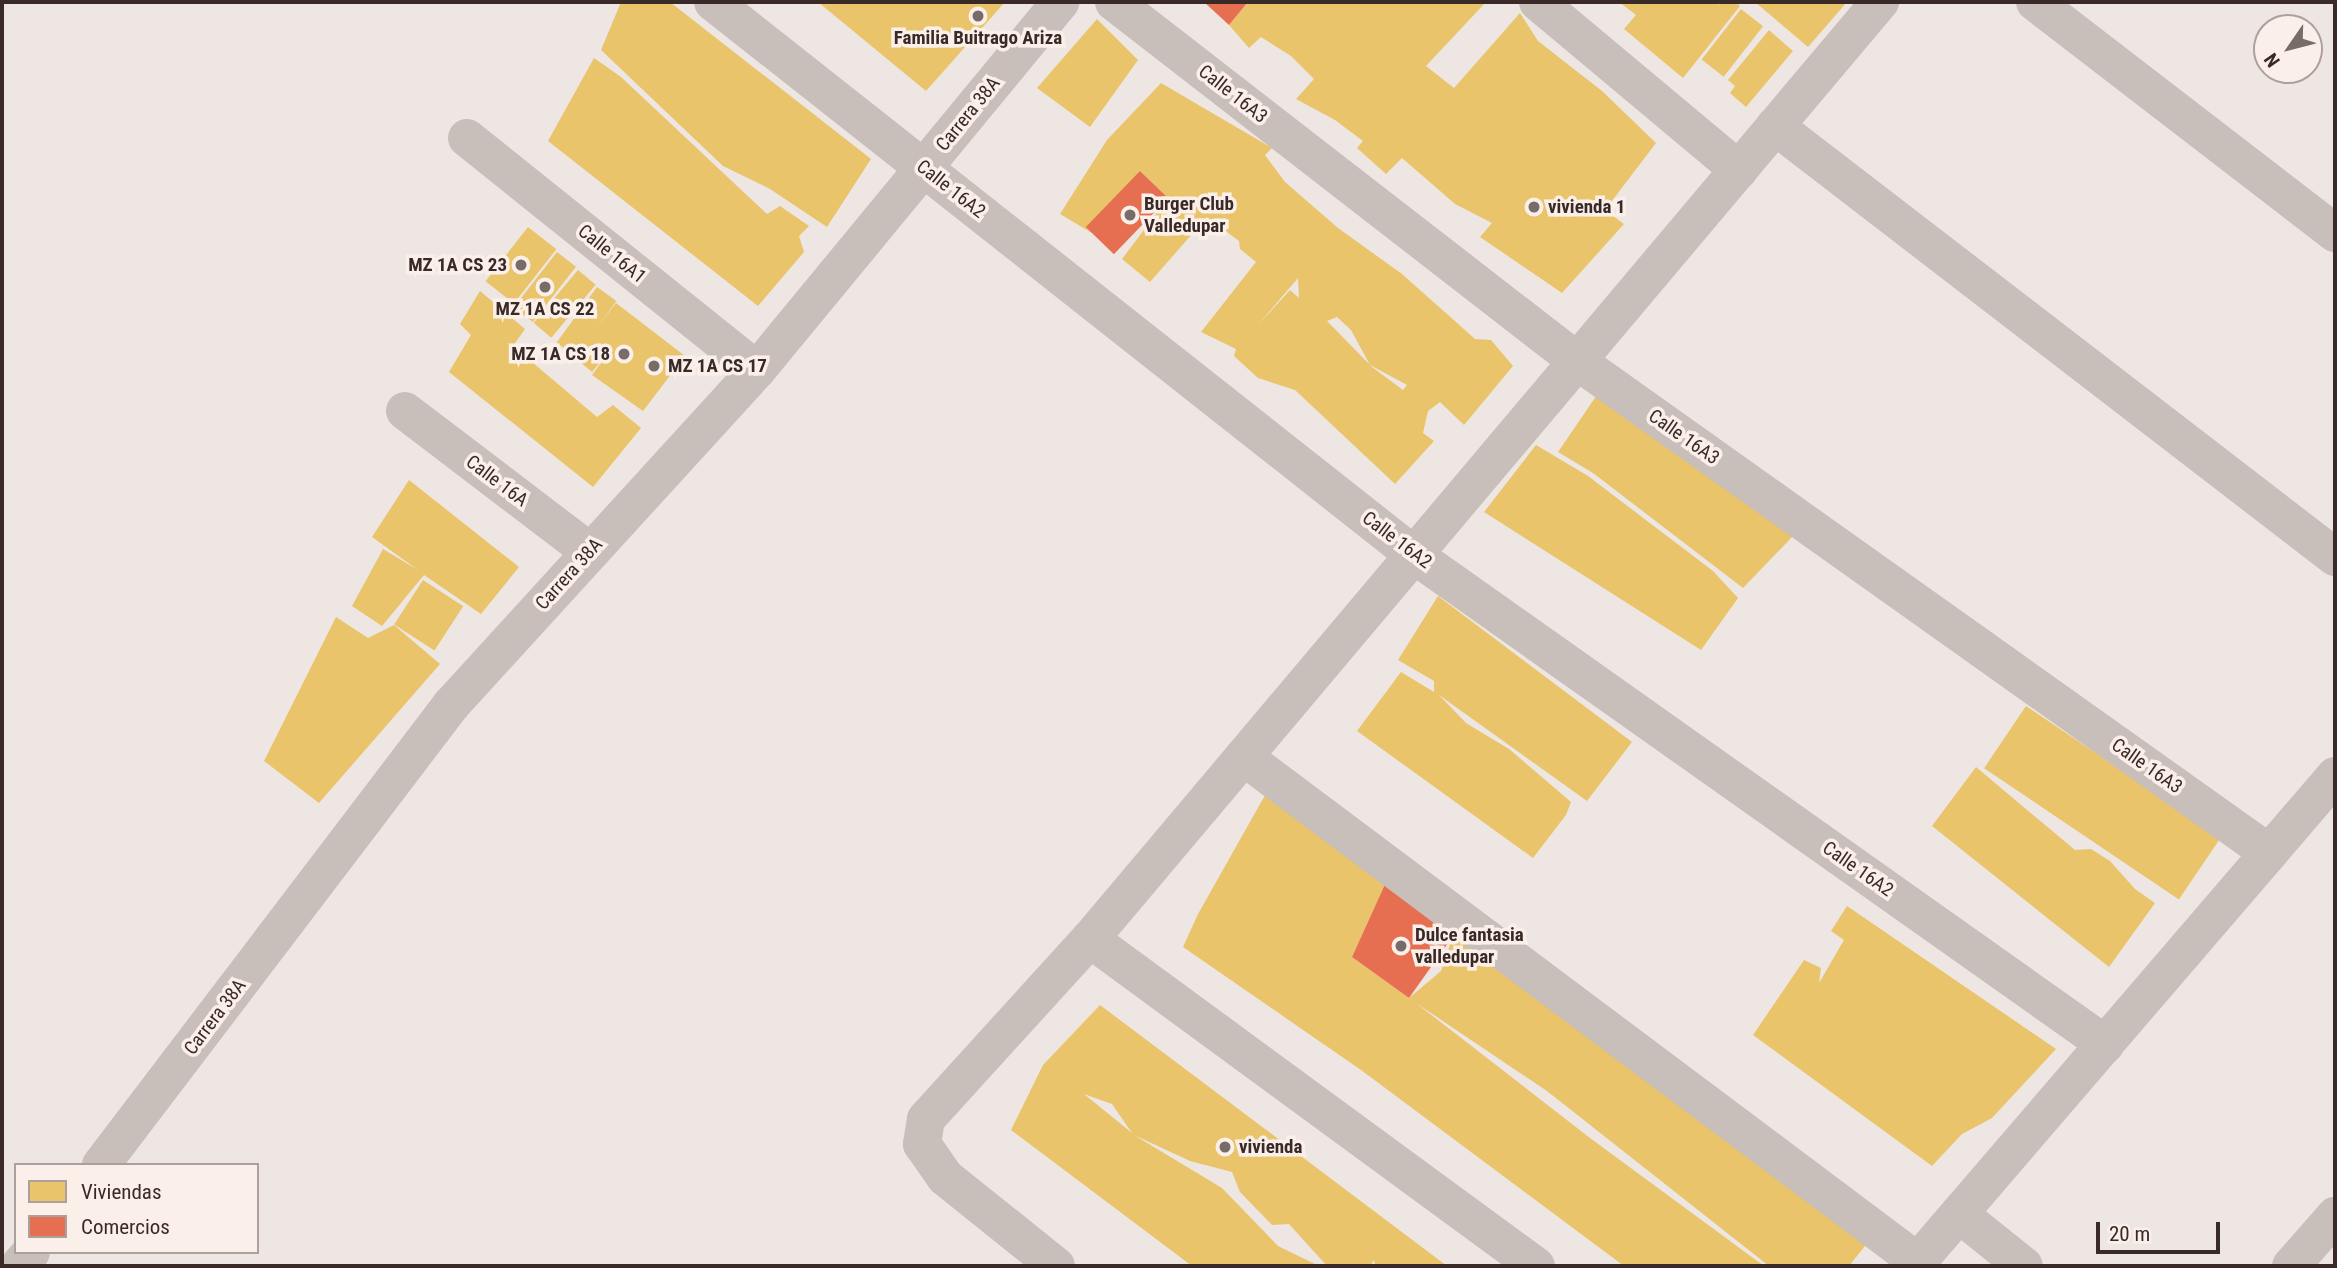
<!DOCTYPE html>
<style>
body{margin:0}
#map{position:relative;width:2337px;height:1268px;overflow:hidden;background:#eee6e2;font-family:"Roboto Condensed",sans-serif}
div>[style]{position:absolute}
.homes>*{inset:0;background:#e9c46a;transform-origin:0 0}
.shops>*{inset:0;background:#e76f51;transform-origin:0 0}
.street>*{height:38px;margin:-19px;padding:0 19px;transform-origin:19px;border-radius:19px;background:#c8beba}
.dots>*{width:19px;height:19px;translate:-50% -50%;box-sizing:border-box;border:4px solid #fbefe9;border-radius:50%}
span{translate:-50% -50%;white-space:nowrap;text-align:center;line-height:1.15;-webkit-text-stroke:7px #fbefe9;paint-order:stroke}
.poi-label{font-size:19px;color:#392a28;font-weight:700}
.left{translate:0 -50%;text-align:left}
.right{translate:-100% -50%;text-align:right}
.street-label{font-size:19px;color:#392a28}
.frame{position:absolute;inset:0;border:4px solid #392a28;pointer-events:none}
.legend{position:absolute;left:14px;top:1163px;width:245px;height:91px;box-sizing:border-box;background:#fbefe9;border:2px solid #ada09c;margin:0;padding:9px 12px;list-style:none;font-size:21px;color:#392a28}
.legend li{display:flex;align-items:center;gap:14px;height:35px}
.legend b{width:35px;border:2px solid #ada09c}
.north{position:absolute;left:2253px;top:14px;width:70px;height:70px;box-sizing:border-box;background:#fbefe9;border:2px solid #ada09c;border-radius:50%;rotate:235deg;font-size:19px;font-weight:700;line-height:28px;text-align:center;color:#392a28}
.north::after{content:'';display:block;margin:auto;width:24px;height:32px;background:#786c69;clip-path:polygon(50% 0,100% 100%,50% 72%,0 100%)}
.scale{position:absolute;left:2096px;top:1222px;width:124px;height:32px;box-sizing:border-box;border:4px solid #392a28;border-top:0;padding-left:9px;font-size:21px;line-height:24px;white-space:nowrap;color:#392a28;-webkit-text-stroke:5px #fbefe9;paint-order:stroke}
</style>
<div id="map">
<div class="homes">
<i style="clip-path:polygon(621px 2px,670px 2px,871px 159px,827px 227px,770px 189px,723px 166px,601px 50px)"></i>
<i style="clip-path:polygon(818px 2px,1005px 2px,926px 91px)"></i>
<i style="clip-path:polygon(1248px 2px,1486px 2px,1426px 66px,1454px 88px,1520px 13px,1538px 41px,1602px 91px,1656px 143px,1605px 210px,1624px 224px,1562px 293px,1480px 237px,1492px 223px,1455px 204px,1402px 158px,1386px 174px,1357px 148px,1363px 141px,1335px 120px,1296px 99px,1314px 79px,1291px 56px,1261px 37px,1249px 48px,1229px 25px)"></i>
<i style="clip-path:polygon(1619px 2px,1715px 2px,1719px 5px,1721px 2px,1735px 2px,1740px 6px,1683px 78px,1624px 29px,1636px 15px)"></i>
<i style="clip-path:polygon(1755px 2px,1847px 2px,1808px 47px)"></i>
<i style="left:1741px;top:9px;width:28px;height:64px;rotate:38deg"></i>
<i style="clip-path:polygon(1097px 19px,1138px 60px,1090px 127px,1037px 88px)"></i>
<i style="clip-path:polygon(1769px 30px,1793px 51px,1746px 107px,1730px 93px,1735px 86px,1728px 80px)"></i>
<i style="clip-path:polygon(594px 58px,621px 77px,767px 214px,780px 206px,809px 226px,799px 236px,804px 252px,758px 306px,548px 141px)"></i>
<i style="clip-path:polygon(evenodd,1161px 83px,1272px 148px,1265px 155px,1285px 182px,1338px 228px,1402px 274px,1475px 339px,1491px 340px,1513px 366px,1464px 425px,1440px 402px,1428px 411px,1423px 433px,1434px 441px,1395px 484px,1295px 390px,1258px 378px,1234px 356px,1236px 349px,1201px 332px,1256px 262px,1240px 249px,1239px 241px,1207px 217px,1150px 282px,1122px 259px,1168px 198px,1140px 171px,1092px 233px,1060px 214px,1107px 140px,1161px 83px,1298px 278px,1299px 298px,1290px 290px,1257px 326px,1298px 278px,1161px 83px,1337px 317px,1351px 330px,1370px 365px,1407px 385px,1403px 390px,1372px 367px,1327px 321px,1337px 317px)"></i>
<i style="left:528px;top:227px;width:36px;height:69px;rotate:38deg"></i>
<i style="left:557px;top:252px;width:24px;height:70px;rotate:38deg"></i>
<i style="left:578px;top:270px;width:23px;height:69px;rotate:40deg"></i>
<i style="left:597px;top:287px;width:24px;height:69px;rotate:36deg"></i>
<i style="clip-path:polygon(480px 291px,525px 329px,513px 346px,597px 417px,613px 405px,641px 428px,593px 487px,449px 372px,471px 335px,460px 324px)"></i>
<i style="clip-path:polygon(616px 303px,685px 356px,643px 411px,592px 375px,611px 349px,592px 372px,574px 357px)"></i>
<i style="clip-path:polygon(1601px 389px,1795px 534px,1743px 588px,1593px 473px,1558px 452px)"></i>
<i style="clip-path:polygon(1536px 445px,1588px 476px,1713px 571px,1738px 598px,1701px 650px,1484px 512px)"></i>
<i style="clip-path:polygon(409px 480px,519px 567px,481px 614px,424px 575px,382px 626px,352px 606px,383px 549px,418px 570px,372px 537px)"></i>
<i style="left:423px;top:580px;width:48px;height:53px;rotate:33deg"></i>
<i style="clip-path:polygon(1438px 596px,1632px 742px,1587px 801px,1439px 695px,1466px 723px,1509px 749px,1571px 802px,1566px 815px,1533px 858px,1357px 731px,1401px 672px,1434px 692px,1434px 681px,1398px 660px)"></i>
<i style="clip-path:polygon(336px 617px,368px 638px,394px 625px,440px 664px,319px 803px,264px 761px)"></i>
<i style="left:2026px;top:706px;width:235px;height:75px;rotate:34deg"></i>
<i style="clip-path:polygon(1976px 767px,2075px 850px,2091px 849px,2110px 861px,2135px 889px,2155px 903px,2109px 967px,1932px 826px)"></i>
<i style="clip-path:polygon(1268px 790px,1386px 882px,1352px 957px,1409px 998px,1441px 971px,1453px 936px,1869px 1241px,1849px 1266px,1769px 1266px,1547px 1091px,1416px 1003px,1590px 1138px,1764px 1266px,1624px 1266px,1361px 1070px,1183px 947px,1198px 914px)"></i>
<i style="clip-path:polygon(1847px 906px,2056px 1049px,1992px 1118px,1962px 1134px,1932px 1166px,1753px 1035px,1804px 960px,1821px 968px,1819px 983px,1844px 940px,1831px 931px)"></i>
<i style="clip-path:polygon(evenodd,1100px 1005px,1447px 1266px,1375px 1266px,1374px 1260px,1370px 1266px,1327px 1266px,1289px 1224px,1272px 1225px,1240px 1192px,1232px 1172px,1190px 1161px,1134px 1135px,1222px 1188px,1278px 1246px,1319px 1266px,1192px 1266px,1011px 1130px,1043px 1065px,1100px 1005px,1084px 1094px,1112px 1104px,1132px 1133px,1084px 1094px)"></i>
</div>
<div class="shops">
<i style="clip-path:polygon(1204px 2px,1248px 2px,1229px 25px)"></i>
<i style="left:1140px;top:171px;width:39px;height:78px;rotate:44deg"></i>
<i style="clip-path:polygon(1386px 882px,1453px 936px,1409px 998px,1352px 957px)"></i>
</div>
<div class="street">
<i style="left:713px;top:2px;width:893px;rotate:38.27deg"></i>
<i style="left:1414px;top:555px;width:847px;rotate:35.29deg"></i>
<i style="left:1114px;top:2px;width:586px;rotate:37.79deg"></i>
<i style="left:1577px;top:361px;width:849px;rotate:35.41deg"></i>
<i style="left:1538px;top:2px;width:262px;rotate:39.9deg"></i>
<i style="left:2035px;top:2px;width:379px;rotate:37.6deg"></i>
<i style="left:1775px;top:126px;width:707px;rotate:37.58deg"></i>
<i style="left:467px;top:138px;width:371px;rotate:38.7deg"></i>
<i style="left:405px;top:411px;width:231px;rotate:37.3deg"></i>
<i style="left:1244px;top:757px;width:842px;rotate:36.84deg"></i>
<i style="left:1090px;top:939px;width:553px;rotate:36.25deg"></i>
<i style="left:101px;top:1165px;width:578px;rotate:-52.73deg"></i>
<i style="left:451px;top:705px;width:454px;rotate:-47.6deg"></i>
<i style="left:757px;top:370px;width:477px;rotate:-50.5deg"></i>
<i style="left:1959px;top:1214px;width:83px;rotate:38.7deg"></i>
<i style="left:19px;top:1266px;width:18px;rotate:-49deg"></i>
<i style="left:1056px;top:1266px;width:142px;rotate:-141.3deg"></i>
<i style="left:945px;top:1177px;width:40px;rotate:-124.9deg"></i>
<i style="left:922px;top:1144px;width:25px;rotate:-81deg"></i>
<i style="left:926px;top:1119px;width:244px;rotate:-47.7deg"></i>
<i style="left:1090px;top:939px;width:1226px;rotate:-49.87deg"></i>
<i style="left:1914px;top:1266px;width:646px;rotate:-49.33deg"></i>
<i style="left:2291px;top:1266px;width:67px;rotate:-48.7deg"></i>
</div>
<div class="dots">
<i style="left:978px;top:16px;background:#786c69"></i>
<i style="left:1534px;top:207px;background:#786c69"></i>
<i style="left:1130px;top:215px;background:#786c69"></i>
<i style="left:521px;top:265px;background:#786c69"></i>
<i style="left:545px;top:287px;background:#786c69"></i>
<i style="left:624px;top:354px;background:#786c69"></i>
<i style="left:654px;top:366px;background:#786c69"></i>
<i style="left:1401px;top:946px;background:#786c69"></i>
<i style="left:1225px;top:1147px;background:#786c69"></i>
</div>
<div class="poi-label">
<span style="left:978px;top:38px">Familia Buitrago Ariza</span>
<span class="left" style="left:1144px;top:215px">Burger Club<br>Valledupar</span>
<span class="left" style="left:1548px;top:207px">vivienda 1</span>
<span class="right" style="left:507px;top:265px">MZ 1A CS 23</span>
<span style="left:545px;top:309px">MZ 1A CS 22</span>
<span class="right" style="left:610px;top:354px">MZ 1A CS 18</span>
<span class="left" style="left:668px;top:366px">MZ 1A CS 17</span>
<span class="left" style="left:1415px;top:946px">Dulce fantasia<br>valledupar</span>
<span class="left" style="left:1239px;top:1147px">vivienda</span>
</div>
<div class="street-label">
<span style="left:1233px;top:94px;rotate:38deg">Calle 16A3</span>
<span style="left:968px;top:114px;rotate:-51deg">Carrera 38A</span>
<span style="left:951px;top:189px;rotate:38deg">Calle 16A2</span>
<span style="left:612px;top:254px;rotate:39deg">Calle 16A1</span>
<span style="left:1684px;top:437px;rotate:35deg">Calle 16A3</span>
<span style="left:497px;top:481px;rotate:37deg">Calle 16A</span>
<span style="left:1397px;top:540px;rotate:37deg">Calle 16A2</span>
<span style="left:569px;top:574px;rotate:-48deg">Carrera 38A</span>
<span style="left:2147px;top:766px;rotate:35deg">Calle 16A3</span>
<span style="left:1858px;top:869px;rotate:35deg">Calle 16A2</span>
<span style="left:215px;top:1017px;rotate:-53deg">Carrera 38A</span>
</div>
<div class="frame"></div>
<ul class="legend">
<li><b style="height:19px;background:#e9c46a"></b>Viviendas</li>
<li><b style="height:19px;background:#e76f51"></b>Comercios</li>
</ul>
<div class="north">N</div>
<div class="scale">20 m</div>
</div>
